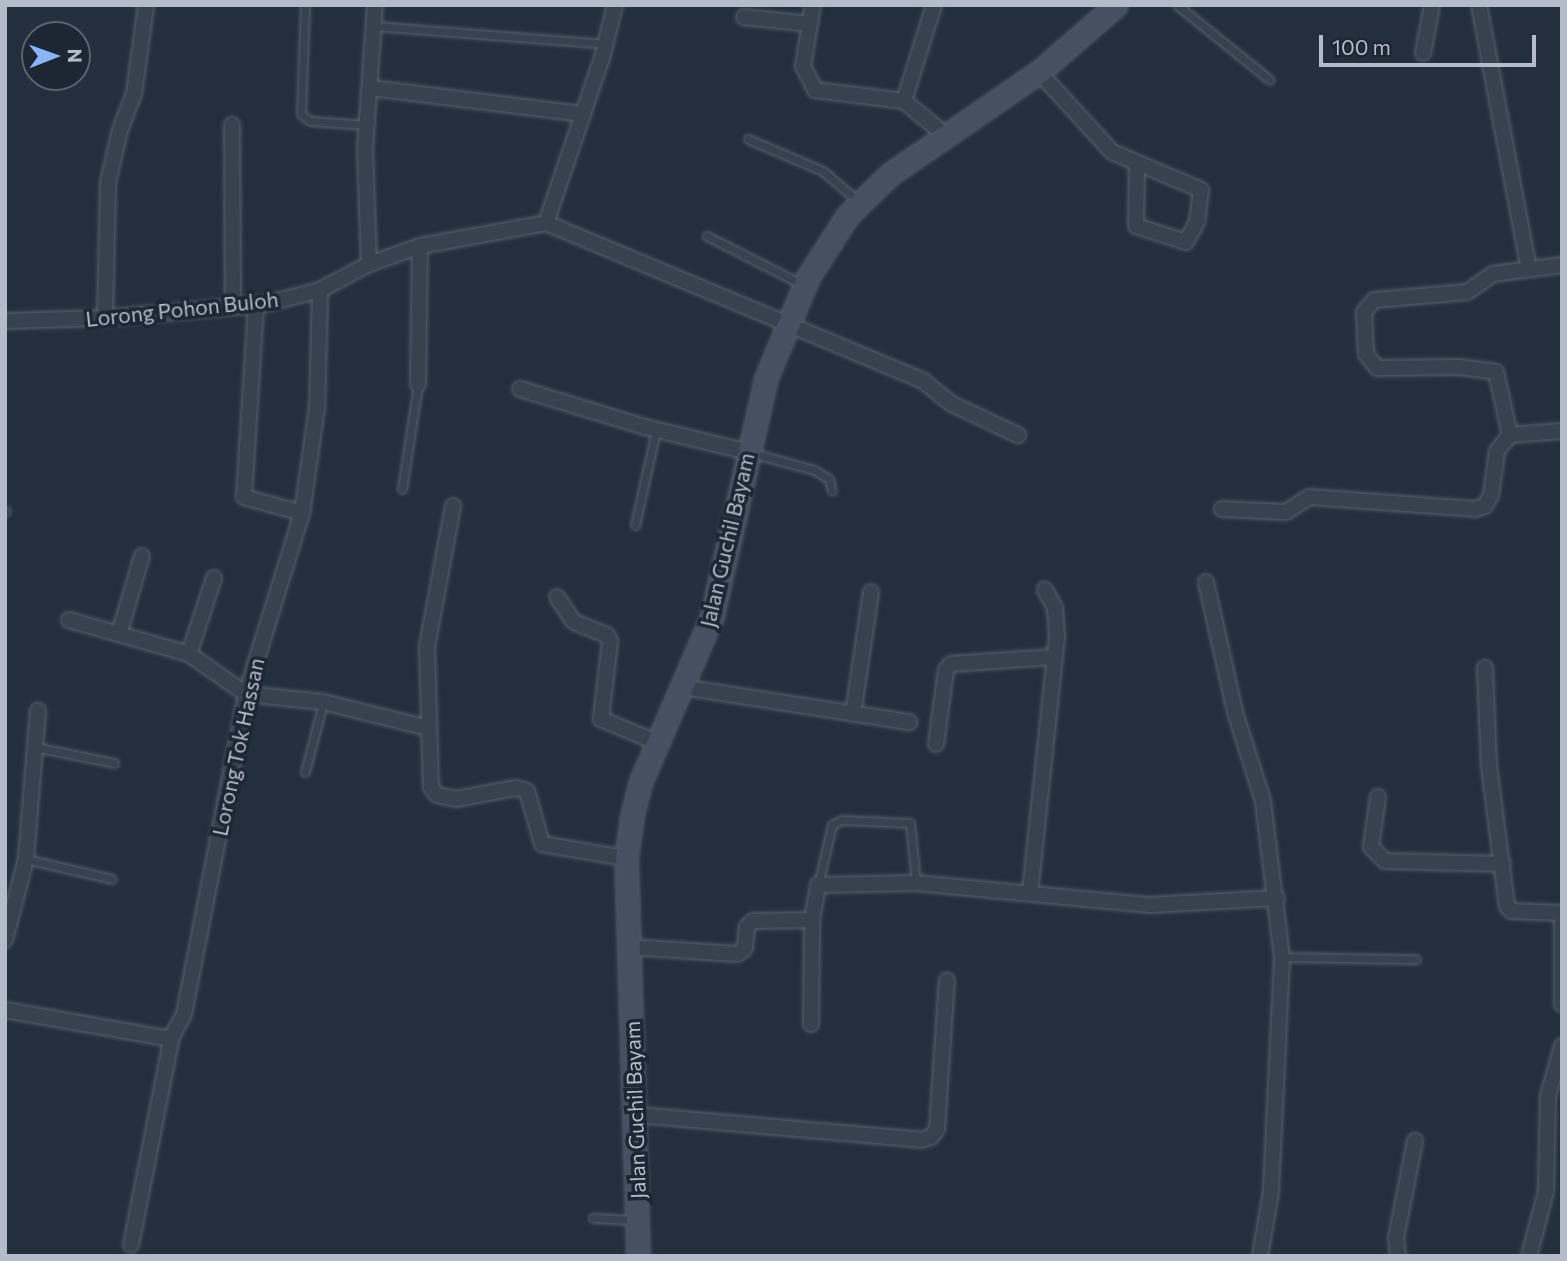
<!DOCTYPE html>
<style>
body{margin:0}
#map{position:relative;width:1567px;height:1261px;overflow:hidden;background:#242f3e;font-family:Commissioner,sans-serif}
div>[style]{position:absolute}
.roads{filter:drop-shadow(0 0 2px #565f6c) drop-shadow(0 0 2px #565f6c)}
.service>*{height:7px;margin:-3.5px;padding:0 3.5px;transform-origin:3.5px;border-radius:3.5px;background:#38414e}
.minor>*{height:14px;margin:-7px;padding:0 7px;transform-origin:7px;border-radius:7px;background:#38414e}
.secondary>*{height:21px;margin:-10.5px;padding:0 10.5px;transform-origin:10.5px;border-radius:10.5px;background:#465061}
span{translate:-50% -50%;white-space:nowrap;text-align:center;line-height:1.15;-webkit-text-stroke:7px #1d2633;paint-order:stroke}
.street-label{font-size:21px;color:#b4bcc9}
.frame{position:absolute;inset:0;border:7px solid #b4bcc9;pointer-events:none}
.north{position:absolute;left:21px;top:21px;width:70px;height:70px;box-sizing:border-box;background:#1d2633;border:2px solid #59626f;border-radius:50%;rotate:89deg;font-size:19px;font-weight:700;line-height:28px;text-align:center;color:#b4bcc9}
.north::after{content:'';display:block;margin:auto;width:24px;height:32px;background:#8ab4f8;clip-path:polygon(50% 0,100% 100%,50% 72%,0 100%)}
.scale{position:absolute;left:1319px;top:35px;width:217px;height:32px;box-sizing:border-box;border:4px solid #b4bcc9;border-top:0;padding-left:9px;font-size:21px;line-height:24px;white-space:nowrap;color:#b4bcc9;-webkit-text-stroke:5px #1d2633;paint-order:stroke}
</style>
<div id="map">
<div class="roads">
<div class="service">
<i style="left:305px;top:5px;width:109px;rotate:92.1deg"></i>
<i style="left:301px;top:114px;width:11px;rotate:38deg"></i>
<i style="left:310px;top:121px;width:57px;rotate:4deg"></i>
<i style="left:1177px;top:5px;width:119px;rotate:38.9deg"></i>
<i style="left:374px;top:26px;width:233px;rotate:4.4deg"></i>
<i style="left:748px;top:139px;width:82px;rotate:23.1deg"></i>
<i style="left:823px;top:171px;width:48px;rotate:40.7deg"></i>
<i style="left:707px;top:236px;width:108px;rotate:27deg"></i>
<i style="left:752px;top:453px;width:64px;rotate:15.3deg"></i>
<i style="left:814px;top:470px;width:17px;rotate:31deg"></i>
<i style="left:829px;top:479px;width:12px;rotate:76deg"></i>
<i style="left:402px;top:489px;width:106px;rotate:-81.3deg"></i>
<i style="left:5px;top:511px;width:1px"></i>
<i style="left:635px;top:525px;width:97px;rotate:-77.5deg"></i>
<i style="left:35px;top:747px;width:81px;rotate:11.4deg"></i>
<i style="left:305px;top:772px;width:71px;rotate:-75.4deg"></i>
<i style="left:26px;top:859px;width:88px;rotate:13.1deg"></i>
<i style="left:818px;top:885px;width:62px;rotate:-76.9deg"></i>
<i style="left:832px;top:825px;width:11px;rotate:-27deg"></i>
<i style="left:842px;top:820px;width:68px;rotate:2.5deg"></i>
<i style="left:910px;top:823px;width:60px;rotate:84.3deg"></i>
<i style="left:1282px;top:957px;width:134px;rotate:0.9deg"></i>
<i style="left:593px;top:1218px;width:42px;rotate:2.7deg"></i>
</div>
<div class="minor">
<i style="left:813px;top:5px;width:62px;rotate:99.3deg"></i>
<i style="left:803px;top:66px;width:27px;rotate:63deg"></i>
<i style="left:815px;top:90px;width:90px;rotate:7deg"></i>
<i style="left:904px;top:101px;width:52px;rotate:39.5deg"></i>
<i style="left:1479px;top:5px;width:269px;rotate:79.3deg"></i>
<i style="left:744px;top:17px;width:66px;rotate:6.1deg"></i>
<i style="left:1423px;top:53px;width:49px;rotate:-79.4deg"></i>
<i style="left:1039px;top:72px;width:108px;rotate:47.6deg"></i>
<i style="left:1112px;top:152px;width:97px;rotate:23.1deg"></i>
<i style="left:1201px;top:190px;width:32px;rotate:97deg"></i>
<i style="left:1197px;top:222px;width:23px;rotate:119deg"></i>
<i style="left:1186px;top:242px;width:52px;rotate:-162.3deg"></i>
<i style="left:1136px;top:226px;width:62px;rotate:-89.1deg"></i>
<i style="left:371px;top:88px;width:214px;rotate:7deg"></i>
<i style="left:904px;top:101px;width:101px;rotate:-72.6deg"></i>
<i style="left:232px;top:125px;width:181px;rotate:89.7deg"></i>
<i style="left:546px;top:223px;width:174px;rotate:-71.3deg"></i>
<i style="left:602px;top:58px;width:55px;rotate:-76.2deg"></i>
<i style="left:369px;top:264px;width:116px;rotate:-92deg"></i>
<i style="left:365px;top:148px;width:143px;rotate:-86deg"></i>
<i style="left:1562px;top:265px;width:70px;rotate:172.6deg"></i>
<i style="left:1493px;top:274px;width:32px;rotate:145deg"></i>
<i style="left:1467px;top:292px;width:93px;rotate:175.1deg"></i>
<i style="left:1374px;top:300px;width:16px;rotate:130deg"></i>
<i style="left:1364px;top:312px;width:42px;rotate:87.3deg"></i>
<i style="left:1366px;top:354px;width:18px;rotate:52deg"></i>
<i style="left:1377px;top:368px;width:81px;rotate:-0.7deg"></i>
<i style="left:1458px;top:367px;width:38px;rotate:7deg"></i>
<i style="left:1496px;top:372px;width:65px;rotate:77.5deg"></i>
<i style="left:1510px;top:435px;width:52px;rotate:-4.4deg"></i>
<i style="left:256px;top:306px;width:191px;rotate:93.6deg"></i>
<i style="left:244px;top:497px;width:60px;rotate:15.4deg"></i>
<i style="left:105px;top:318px;width:136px;rotate:-88.7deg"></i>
<i style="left:108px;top:182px;width:53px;rotate:-77deg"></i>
<i style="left:120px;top:130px;width:39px;rotate:-69deg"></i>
<i style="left:134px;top:94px;width:90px;rotate:-82.3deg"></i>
<i style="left:5px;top:321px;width:100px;rotate:-1.7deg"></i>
<i style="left:105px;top:318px;width:161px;rotate:-5deg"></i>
<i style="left:265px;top:304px;width:57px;rotate:-14.3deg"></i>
<i style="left:320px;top:290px;width:55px;rotate:-28deg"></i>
<i style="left:369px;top:264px;width:54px;rotate:-19.4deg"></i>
<i style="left:420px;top:246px;width:128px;rotate:-10.3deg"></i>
<i style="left:546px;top:223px;width:407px;rotate:22.7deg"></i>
<i style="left:922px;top:380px;width:38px;rotate:39deg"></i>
<i style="left:952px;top:404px;width:73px;rotate:25.2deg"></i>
<i style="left:418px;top:384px;width:138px;rotate:-89.2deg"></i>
<i style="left:520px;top:389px;width:131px;rotate:16.9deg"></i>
<i style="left:645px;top:427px;width:106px;rotate:13.6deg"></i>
<i style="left:453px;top:506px;width:142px;rotate:100.5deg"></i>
<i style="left:427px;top:646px;width:141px;rotate:88.4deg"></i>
<i style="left:431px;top:787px;width:10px;rotate:53deg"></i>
<i style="left:437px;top:795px;width:19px;rotate:12deg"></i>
<i style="left:456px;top:799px;width:61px;rotate:-10.4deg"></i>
<i style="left:516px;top:788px;width:11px;rotate:15deg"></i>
<i style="left:527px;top:791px;width:55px;rotate:74.2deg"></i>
<i style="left:542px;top:844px;width:85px;rotate:9.5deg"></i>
<i style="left:1222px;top:509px;width:64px;rotate:2.7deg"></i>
<i style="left:1286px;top:512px;width:27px;rotate:-33deg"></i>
<i style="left:1309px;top:497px;width:166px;rotate:4.1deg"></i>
<i style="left:1475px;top:509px;width:10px;rotate:-17deg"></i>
<i style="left:1485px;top:506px;width:13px;rotate:-61deg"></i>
<i style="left:1491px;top:495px;width:44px;rotate:-82.2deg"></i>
<i style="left:1497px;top:451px;width:21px;rotate:-51deg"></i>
<i style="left:1206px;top:582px;width:133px;rotate:77.4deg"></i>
<i style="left:1235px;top:712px;width:93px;rotate:72.5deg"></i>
<i style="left:1263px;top:801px;width:157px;rotate:83.1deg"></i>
<i style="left:1282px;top:957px;width:235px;rotate:92.7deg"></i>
<i style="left:1271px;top:1192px;width:65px;rotate:99.8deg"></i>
<i style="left:557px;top:597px;width:30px;rotate:56deg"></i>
<i style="left:574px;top:622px;width:35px;rotate:22deg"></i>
<i style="left:607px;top:635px;width:7px;rotate:63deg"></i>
<i style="left:610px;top:641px;width:79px;rotate:96.6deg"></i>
<i style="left:601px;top:719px;width:62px;rotate:22.8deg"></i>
<i style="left:69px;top:620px;width:125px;rotate:15.8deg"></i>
<i style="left:189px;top:654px;width:70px;rotate:35.1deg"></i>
<i style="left:246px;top:694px;width:77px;rotate:5.9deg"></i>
<i style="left:323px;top:702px;width:108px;rotate:13.9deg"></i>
<i style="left:120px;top:631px;width:78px;rotate:-73.7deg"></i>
<i style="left:189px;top:654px;width:80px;rotate:-71.8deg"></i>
<i style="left:1485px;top:668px;width:98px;rotate:87.7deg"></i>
<i style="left:1489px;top:766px;width:141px;rotate:82.7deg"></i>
<i style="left:1507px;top:906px;width:6px;rotate:51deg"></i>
<i style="left:1511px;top:911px;width:51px;rotate:2.2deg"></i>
<i style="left:682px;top:687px;width:230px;rotate:8.8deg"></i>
<i style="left:853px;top:714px;width:123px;rotate:-81.6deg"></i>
<i style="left:936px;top:744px;width:75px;rotate:-82.3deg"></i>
<i style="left:946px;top:670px;width:8px;rotate:-50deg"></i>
<i style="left:951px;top:664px;width:102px;rotate:-3.9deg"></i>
<i style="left:1378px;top:797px;width:50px;rotate:98deg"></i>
<i style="left:1371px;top:847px;width:20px;rotate:45deg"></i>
<i style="left:1385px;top:861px;width:118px;rotate:1.5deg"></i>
<i style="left:1030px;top:893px;width:257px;rotate:-84deg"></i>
<i style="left:1057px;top:637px;width:29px;rotate:-94deg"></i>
<i style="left:1055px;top:608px;width:21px;rotate:-119deg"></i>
<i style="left:1562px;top:922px;width:82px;rotate:90deg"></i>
<i style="left:5px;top:940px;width:84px;rotate:-75.5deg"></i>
<i style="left:26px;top:859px;width:149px;rotate:-85.4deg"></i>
<i style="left:629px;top:947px;width:109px;rotate:3.7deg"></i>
<i style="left:738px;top:954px;width:9px;rotate:-41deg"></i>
<i style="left:745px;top:948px;width:21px;rotate:-85deg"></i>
<i style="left:747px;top:927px;width:8px;rotate:-45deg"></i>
<i style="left:753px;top:921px;width:59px;rotate:-1deg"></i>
<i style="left:5px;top:1010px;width:162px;rotate:9.9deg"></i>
<i style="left:165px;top:1038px;width:7px;rotate:-16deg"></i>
<i style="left:172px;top:1036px;width:25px;rotate:-61deg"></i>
<i style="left:184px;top:1014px;width:326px;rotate:-79deg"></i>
<i style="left:246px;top:694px;width:189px;rotate:-72.8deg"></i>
<i style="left:302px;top:513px;width:106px;rotate:-81.9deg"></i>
<i style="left:317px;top:408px;width:118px;rotate:-88.5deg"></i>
<i style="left:811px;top:1024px;width:104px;rotate:-89.4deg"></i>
<i style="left:812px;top:920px;width:36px;rotate:-80deg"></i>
<i style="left:818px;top:885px;width:98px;rotate:-1.2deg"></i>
<i style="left:916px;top:883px;width:235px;rotate:5.4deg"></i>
<i style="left:1150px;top:905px;width:127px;rotate:-3.2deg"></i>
<i style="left:637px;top:1115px;width:285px;rotate:5deg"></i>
<i style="left:921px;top:1140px;width:10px;rotate:-17deg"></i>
<i style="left:931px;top:1137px;width:10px;rotate:-53deg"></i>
<i style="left:937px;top:1129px;width:149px;rotate:-86.2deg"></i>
<i style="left:131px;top:1245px;width:213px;rotate:-78.9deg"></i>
<i style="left:1398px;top:1256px;width:18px;rotate:-96deg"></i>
<i style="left:1396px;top:1238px;width:99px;rotate:-78.9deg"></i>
<i style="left:1529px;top:1256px;width:67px;rotate:-75.3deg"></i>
<i style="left:1546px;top:1191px;width:95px;rotate:-88.8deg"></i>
<i style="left:1548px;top:1096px;width:52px;rotate:-74.4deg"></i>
</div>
<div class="secondary">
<i style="left:638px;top:1256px;width:398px;rotate:-91.7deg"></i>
<i style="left:626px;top:858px;width:42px;rotate:-81.9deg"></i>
<i style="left:632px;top:816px;width:36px;rotate:-76deg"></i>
<i style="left:641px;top:781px;width:180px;rotate:-66.7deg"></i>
<i style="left:712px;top:616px;width:244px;rotate:-77.2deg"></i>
<i style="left:766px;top:378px;width:109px;rotate:-67.4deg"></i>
<i style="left:808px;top:277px;width:74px;rotate:-57.2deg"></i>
<i style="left:848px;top:215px;width:57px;rotate:-44.3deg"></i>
<i style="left:889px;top:175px;width:182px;rotate:-34.5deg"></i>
<i style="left:1039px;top:72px;width:102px;rotate:-41deg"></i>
</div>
</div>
<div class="street-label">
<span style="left:182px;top:309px;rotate:-6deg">Lorong Pohon Buloh</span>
<span style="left:727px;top:540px;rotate:-77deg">Jalan Guchil Bayam</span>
<span style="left:238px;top:747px;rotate:-78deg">Lorong Tok Hassan</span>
<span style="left:635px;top:1110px;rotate:-92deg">Jalan Guchil Bayam</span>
</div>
<div class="frame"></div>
<div class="north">N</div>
<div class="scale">100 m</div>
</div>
